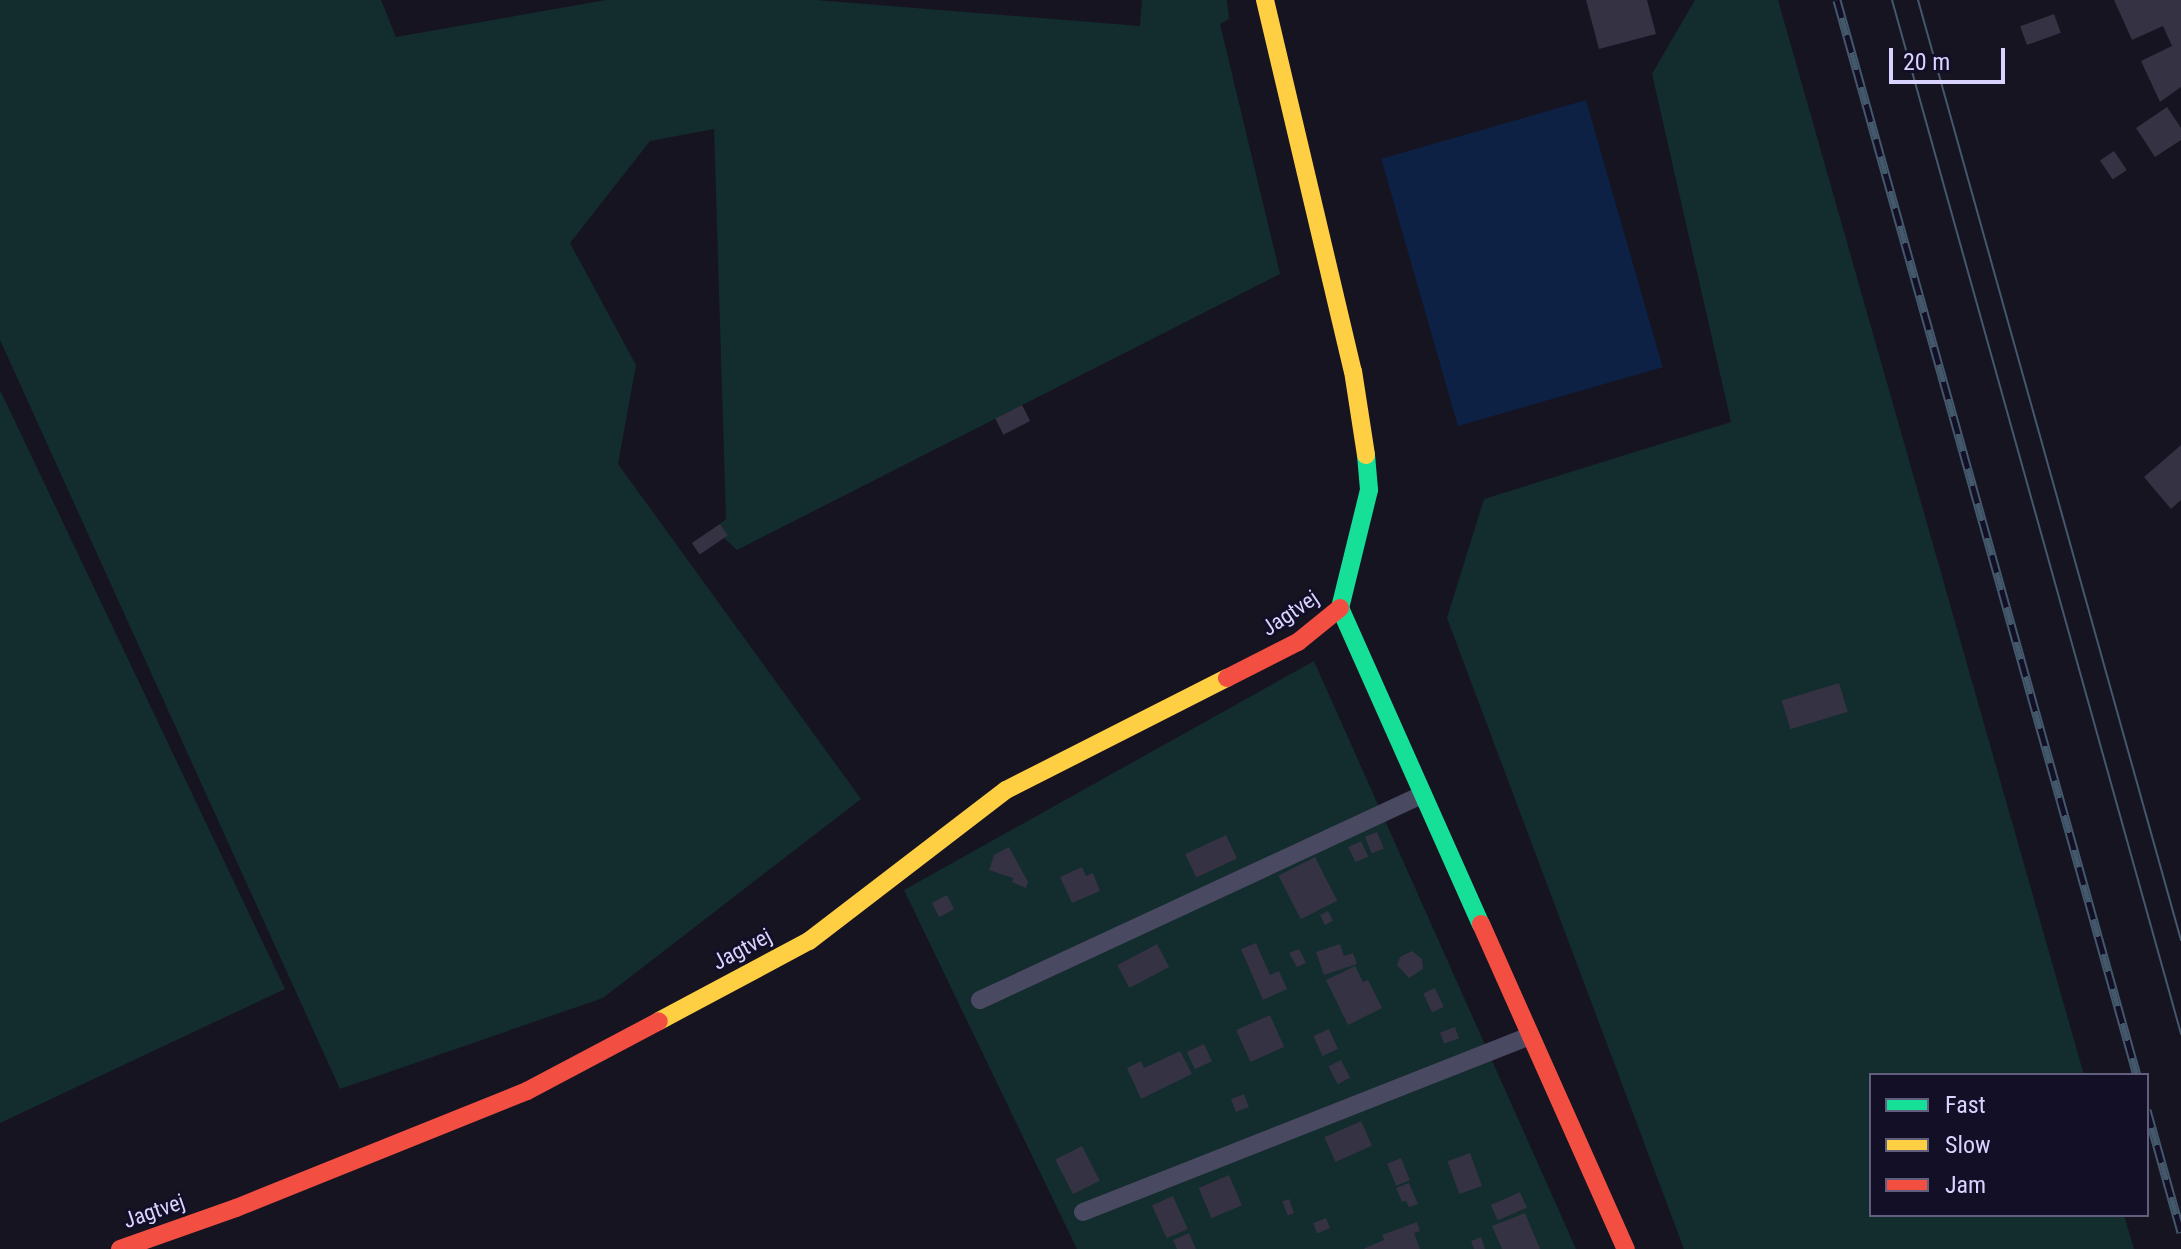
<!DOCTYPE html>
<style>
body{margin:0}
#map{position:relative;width:2181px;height:1249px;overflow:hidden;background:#161421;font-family:"Roboto Condensed",sans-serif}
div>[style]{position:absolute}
.green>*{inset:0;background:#132c2d}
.water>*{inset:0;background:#0d2144;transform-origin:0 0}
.building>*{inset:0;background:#343243;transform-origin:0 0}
.lane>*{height:18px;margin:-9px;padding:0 9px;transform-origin:9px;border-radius:9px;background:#4a4962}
.fast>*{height:18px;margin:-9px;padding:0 9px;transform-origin:9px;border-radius:9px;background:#16e098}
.slow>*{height:18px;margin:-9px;padding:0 9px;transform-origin:9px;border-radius:9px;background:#ffcf43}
.jam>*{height:18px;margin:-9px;padding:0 9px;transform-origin:9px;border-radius:9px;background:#f24e42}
.tram>*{height:2px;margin:-1px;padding:0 1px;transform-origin:1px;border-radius:1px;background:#43596b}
.rail>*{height:9px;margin-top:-4.5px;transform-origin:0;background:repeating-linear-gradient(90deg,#130f26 0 18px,#43596b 0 36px);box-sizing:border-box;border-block:2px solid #43596b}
span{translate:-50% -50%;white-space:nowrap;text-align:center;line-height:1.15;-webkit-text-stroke:6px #130f26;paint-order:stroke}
.street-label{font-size:22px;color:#d9d4ff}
.legend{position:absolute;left:1869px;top:1073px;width:280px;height:144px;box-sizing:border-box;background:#130f26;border:2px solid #625e7d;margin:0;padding:10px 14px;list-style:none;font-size:24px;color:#d9d4ff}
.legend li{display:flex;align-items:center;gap:16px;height:40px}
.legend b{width:40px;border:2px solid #625e7d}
.scale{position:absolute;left:1889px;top:48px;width:116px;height:36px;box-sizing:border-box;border:4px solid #d9d4ff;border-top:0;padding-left:10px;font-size:24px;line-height:28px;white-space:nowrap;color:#d9d4ff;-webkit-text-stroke:6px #130f26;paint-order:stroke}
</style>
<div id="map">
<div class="green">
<i style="clip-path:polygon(0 0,381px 0,396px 37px,606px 0,816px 0,1140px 26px,1142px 0,1227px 0,1229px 19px,1220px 24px,1280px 274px,737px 550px,724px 538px,727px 536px,720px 524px,726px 519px,714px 129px,650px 141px,570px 243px,636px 365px,618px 464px,861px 799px,603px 998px,340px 1089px,0 340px)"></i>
<i style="clip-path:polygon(1695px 0,1778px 0,2084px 1075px,1871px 1075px,1871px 1215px,2124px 1215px,2134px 1249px,1684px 1249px,1447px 618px,1484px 499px,1731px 422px,1652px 74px)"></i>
<i style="clip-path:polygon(0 390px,285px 989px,0 1123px)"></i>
<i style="clip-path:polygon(1314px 661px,1576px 1249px,1077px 1249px,904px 890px)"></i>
</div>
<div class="water">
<i style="left:1586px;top:100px;width:278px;height:213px;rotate:74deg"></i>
</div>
<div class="building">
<i style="clip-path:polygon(1586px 0,1647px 0,1656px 34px,1599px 49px)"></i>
<i style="clip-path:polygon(2114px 0,2181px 0,2181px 87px,2160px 102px,2141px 61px,2172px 46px,2163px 26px,2132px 40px)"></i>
<i style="left:2054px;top:14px;width:20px;height:36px;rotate:70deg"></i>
<i style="clip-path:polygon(2167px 107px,2181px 128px,2181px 140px,2155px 157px,2136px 128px)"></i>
<i style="left:2114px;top:151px;width:23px;height:17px;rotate:56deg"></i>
<i style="left:1022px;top:405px;width:18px;height:30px;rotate:63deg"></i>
<i style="clip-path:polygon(2181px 445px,2181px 500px,2171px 509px,2144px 477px)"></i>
<i style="left:720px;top:524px;width:14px;height:34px;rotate:56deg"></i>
<i style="left:1839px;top:683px;width:30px;height:60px;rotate:73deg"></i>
<i style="left:1377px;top:832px;width:18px;height:13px;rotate:68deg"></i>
<i style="left:1226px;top:835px;width:26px;height:45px;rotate:65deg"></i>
<i style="left:1361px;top:841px;width:17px;height:14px;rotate:65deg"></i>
<i style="clip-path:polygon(1009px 847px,1028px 882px,1026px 888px,1012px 882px,1013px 878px,989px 870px,994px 855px)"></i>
<i style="left:1315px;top:857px;width:49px;height:41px;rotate:63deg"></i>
<i style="clip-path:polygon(1082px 867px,1086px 876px,1093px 873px,1100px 891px,1072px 903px,1060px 877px)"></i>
<i style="left:947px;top:895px;width:16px;height:17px;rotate:63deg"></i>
<i style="left:1328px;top:911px;width:11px;height:9px;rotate:63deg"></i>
<i style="clip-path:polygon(1256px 943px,1270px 975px,1279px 971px,1287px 989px,1263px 1000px,1241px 949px)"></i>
<i style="left:1157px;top:944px;width:26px;height:45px;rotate:62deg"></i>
<i style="clip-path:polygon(1340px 944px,1344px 956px,1353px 953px,1357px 964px,1324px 975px,1316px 952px)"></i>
<i style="clip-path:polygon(1299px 949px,1306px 963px,1297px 967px,1289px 953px)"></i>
<i style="clip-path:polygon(1412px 951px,1422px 959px,1423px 969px,1409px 978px,1397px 965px,1400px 957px)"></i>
<i style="clip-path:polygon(1355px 966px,1363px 982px,1368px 980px,1382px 1008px,1348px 1025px,1326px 980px)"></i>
<i style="left:1435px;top:988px;width:21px;height:13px;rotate:65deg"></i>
<i style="left:1270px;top:1015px;width:35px;height:37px;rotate:66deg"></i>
<i style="left:1455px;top:1027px;width:12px;height:16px;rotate:70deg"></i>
<i style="left:1329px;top:1029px;width:22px;height:17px;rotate:66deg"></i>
<i style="left:1204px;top:1044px;width:19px;height:19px;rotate:65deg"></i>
<i style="clip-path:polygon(1180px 1051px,1192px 1074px,1141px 1099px,1127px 1068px,1141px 1061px,1144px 1068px)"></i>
<i style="left:1341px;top:1060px;width:20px;height:14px;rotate:63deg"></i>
<i style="left:1244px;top:1094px;width:14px;height:14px;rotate:69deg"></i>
<i style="left:1361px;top:1121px;width:27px;height:40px;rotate:66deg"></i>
<i style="left:1082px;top:1146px;width:39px;height:30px;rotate:63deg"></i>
<i style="left:1470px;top:1153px;width:35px;height:24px;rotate:70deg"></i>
<i style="left:1401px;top:1158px;width:24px;height:15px;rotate:68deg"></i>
<i style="left:1229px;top:1175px;width:33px;height:33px;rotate:67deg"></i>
<i style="clip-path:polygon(1409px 1183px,1418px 1204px,1409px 1207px,1406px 1201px,1402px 1202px,1396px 1188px)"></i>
<i style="left:1520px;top:1192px;width:17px;height:32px;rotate:66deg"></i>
<i style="left:1173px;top:1196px;width:36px;height:23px;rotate:66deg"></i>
<i style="left:1289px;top:1199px;width:15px;height:7px;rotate:70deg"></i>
<i style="clip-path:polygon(1525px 1213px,1540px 1249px,1502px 1249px,1492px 1226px)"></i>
<i style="left:1326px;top:1218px;width:11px;height:14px;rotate:68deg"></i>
<i style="clip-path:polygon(1417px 1222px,1420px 1231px,1414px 1233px,1420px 1249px,1363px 1249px,1384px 1240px,1382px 1235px)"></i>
<i style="clip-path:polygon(1189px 1233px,1196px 1249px,1177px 1249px,1173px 1240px)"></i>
<i style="clip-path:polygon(1481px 1237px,1485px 1249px,1474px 1249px,1471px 1241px)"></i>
</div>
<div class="lane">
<i style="left:980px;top:1000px;width:486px;rotate:-24.9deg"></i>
<i style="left:1083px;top:1212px;width:480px;rotate:-21.5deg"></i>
</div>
<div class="fast">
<i style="left:1366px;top:455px;width:35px;rotate:85deg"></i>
<i style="left:1369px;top:490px;width:122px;rotate:103.8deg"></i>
<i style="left:1340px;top:608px;width:346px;rotate:66deg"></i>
</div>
<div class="slow">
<i style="left:1265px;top:0;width:381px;rotate:76.7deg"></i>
<i style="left:1353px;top:371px;width:85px;rotate:81.2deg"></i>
<i style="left:659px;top:1021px;width:170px;rotate:-28.1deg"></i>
<i style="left:809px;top:941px;width:248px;rotate:-37.5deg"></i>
<i style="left:1006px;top:790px;width:248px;rotate:-26.9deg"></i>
</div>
<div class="jam">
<i style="left:1227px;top:678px;width:80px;rotate:-26.9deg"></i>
<i style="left:1298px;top:642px;width:54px;rotate:-39deg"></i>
<i style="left:1481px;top:924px;width:356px;rotate:66deg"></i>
<i style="left:120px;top:1249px;width:123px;rotate:-19.5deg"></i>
<i style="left:236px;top:1208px;width:314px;rotate:-21.9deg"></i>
<i style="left:527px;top:1091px;width:149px;rotate:-27.9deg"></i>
</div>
<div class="tram">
<i style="left:1892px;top:0;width:1074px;rotate:74.38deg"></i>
<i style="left:1918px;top:0;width:976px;rotate:74.37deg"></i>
</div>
<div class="rail">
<i style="left:1837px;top:0;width:1116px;rotate:74.41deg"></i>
<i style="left:2147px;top:1110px;width:127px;rotate:74.4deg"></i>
</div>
<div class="street-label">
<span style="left:1290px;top:613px;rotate:-34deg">Jagtvej</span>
<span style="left:742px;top:949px;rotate:-28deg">Jagtvej</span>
<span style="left:154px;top:1211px;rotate:-19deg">Jagtvej</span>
</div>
<ul class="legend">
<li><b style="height:10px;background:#16e098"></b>Fast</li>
<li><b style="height:10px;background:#ffcf43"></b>Slow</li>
<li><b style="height:10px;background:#f24e42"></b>Jam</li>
</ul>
<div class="scale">20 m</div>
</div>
